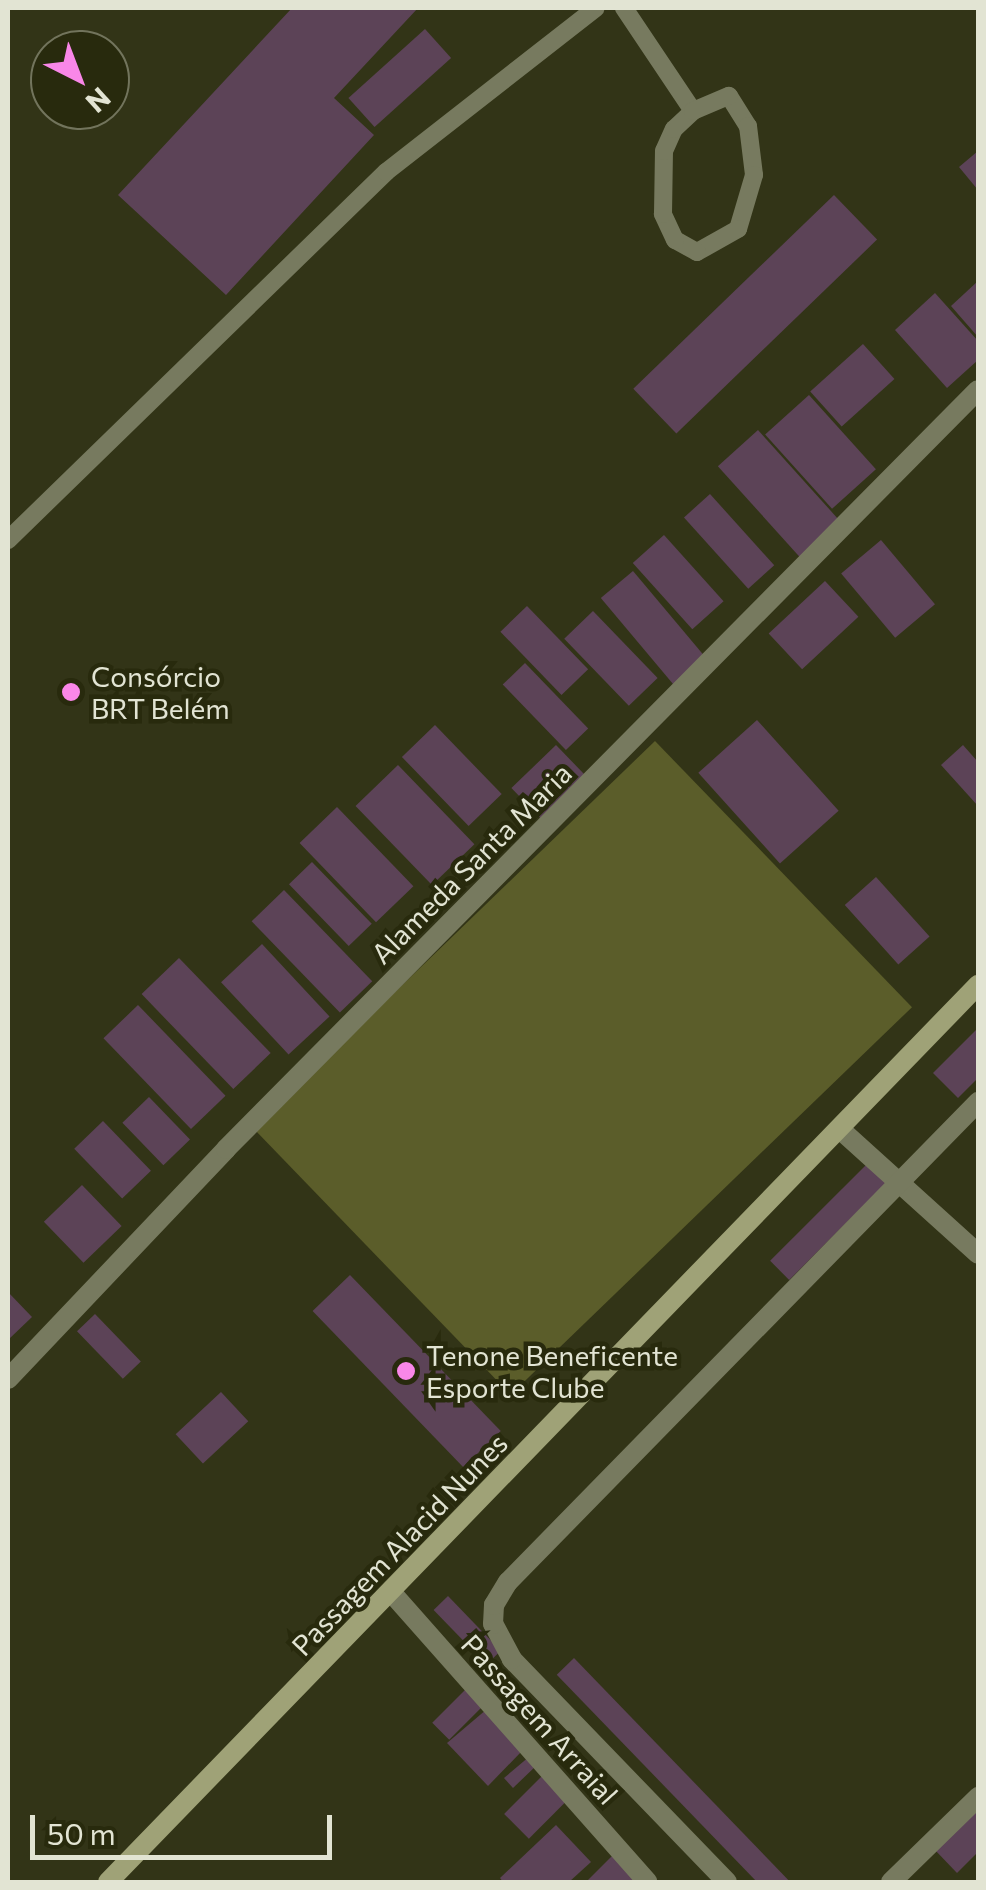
<!DOCTYPE html>
<meta charset="utf-8">
<style>
body{margin:0}
#map{position:relative;width:986px;height:1890px;overflow:hidden;background:#323417;font-family:Commissioner,sans-serif}
div>[style]{position:absolute}
.green>*{inset:0;background:#5b5d2a;transform-origin:0 0}
.building>*{inset:0;background:#5c4357;transform-origin:0 0}
.lane>*{height:18px;margin:-9px;padding:0 9px;transform-origin:9px;border-radius:9px;background:#777a5f}
.street>*{height:20px;margin:-10px;padding:0 10px;transform-origin:10px;border-radius:10px;background:#777a5f}
.secondary>*{height:20px;margin:-10px;padding:0 10px;transform-origin:10px;border-radius:10px;background:#9fa277}
.dots>*{width:28px;height:28px;translate:-50% -50%;box-sizing:border-box;border:5px solid #282a0d;border-radius:50%}
span{translate:-50% -50%;white-space:nowrap;text-align:center;line-height:1.15;-webkit-text-stroke:9px #282a0d;paint-order:stroke}
.poi-label{font-size:28px;color:#e2e4d3}
.left{translate:0 -50%;text-align:left}
.street-label{font-size:28px;color:#e2e4d3}
.frame{position:absolute;inset:0;border:10px solid #e2e4d3;pointer-events:none}
.north{position:absolute;left:30px;top:30px;width:100px;height:100px;box-sizing:border-box;background:#282a0d;border:2px solid #72745c;border-radius:50%;rotate:138deg;font-size:28px;font-weight:700;line-height:40px;text-align:center;color:#e2e4d3}
.north::after{content:'';display:block;margin:auto;width:35px;height:45px;background:#f987e8;clip-path:polygon(50% 0,100% 100%,50% 72%,0 100%)}
.scale{position:absolute;left:30px;top:1815px;width:302px;height:45px;box-sizing:border-box;border:5px solid #e2e4d3;border-top:0;padding-left:12px;font-size:30px;line-height:35px;white-space:nowrap;color:#e2e4d3;-webkit-text-stroke:8px #282a0d;paint-order:stroke}
</style>
<div id="map">
<div class="green">
<i style="left:655px;top:741px;width:370px;height:558px;rotate:46deg"></i>
</div>
<div class="building">
<i style="clip-path:polygon(292px 8px,418px 8px,334px 98px,374px 135px,226px 295px,118px 195px)"></i>
<i style="left:425px;top:29px;width:39px;height:103px;rotate:48deg"></i>
<i style="clip-path:polygon(978px 151px,978px 190px,959px 167px)"></i>
<i style="left:834px;top:195px;width:62px;height:279px;rotate:46deg"></i>
<i style="clip-path:polygon(978px 281px,978px 337px,951px 306px)"></i>
<i style="clip-path:polygon(935px 293px,978px 341px,978px 360px,947px 388px,895px 330px)"></i>
<i style="left:863px;top:344px;width:47px;height:71px;rotate:48deg"></i>
<i style="left:809px;top:395px;width:100px;height:59px;rotate:48deg"></i>
<i style="left:758px;top:430px;width:126px;height:54px;rotate:48deg"></i>
<i style="left:710px;top:494px;width:96px;height:35px;rotate:48deg"></i>
<i style="left:664px;top:535px;width:89px;height:42px;rotate:48deg"></i>
<i style="left:881px;top:540px;width:84px;height:52px;rotate:50deg"></i>
<i style="left:633px;top:571px;width:114px;height:42px;rotate:50deg"></i>
<i style="left:825px;top:581px;width:49px;height:77px;rotate:47deg"></i>
<i style="left:527px;top:606px;width:88px;height:37px;rotate:46deg"></i>
<i style="left:593px;top:611px;width:93px;height:40px;rotate:46deg"></i>
<i style="left:525px;top:663px;width:91px;height:31px;rotate:46deg"></i>
<i style="left:757px;top:720px;width:122px;height:79px;rotate:48deg"></i>
<i style="left:435px;top:725px;width:96px;height:46px;rotate:46deg"></i>
<i style="left:556px;top:745px;width:49px;height:62px;rotate:46deg"></i>
<i style="clip-path:polygon(963px 745px,978px 762px,978px 806px,941px 765px)"></i>
<i style="left:398px;top:765px;width:110px;height:59px;rotate:46deg"></i>
<i style="left:337px;top:807px;width:110px;height:52px;rotate:46deg"></i>
<i style="left:312px;top:862px;width:86px;height:32px;rotate:46deg"></i>
<i style="left:876px;top:877px;width:80px;height:42px;rotate:48deg"></i>
<i style="left:284px;top:890px;width:127px;height:45px;rotate:46deg"></i>
<i style="left:262px;top:944px;width:99px;height:56px;rotate:47deg"></i>
<i style="left:179px;top:958px;width:132px;height:52px;rotate:46deg"></i>
<i style="left:138px;top:1005px;width:126px;height:48px;rotate:46deg"></i>
<i style="clip-path:polygon(978px 1028px,978px 1078px,958px 1098px,933px 1073px)"></i>
<i style="left:149px;top:1097px;width:59px;height:37px;rotate:46deg"></i>
<i style="left:103px;top:1121px;width:69px;height:40px;rotate:46deg"></i>
<i style="left:867px;top:1164px;width:27px;height:137px;rotate:45deg"></i>
<i style="left:82px;top:1185px;width:57px;height:53px;rotate:46deg"></i>
<i style="left:350px;top:1275px;width:217px;height:52px;rotate:46deg"></i>
<i style="clip-path:polygon(8px 1292px,32px 1317px,8px 1340px)"></i>
<i style="left:95px;top:1314px;width:66px;height:25px;rotate:46deg"></i>
<i style="left:221px;top:1392px;width:40px;height:62px;rotate:47deg"></i>
<i style="left:448px;top:1596px;width:76px;height:20px;rotate:46deg"></i>
<i style="left:574px;top:1658px;width:313px;height:24px;rotate:46deg"></i>
<i style="left:469px;top:1686px;width:24px;height:52px;rotate:45deg"></i>
<i style="clip-path:polygon(487px 1709px,522px 1751px,488px 1786px,447px 1743px)"></i>
<i style="clip-path:polygon(530px 1756px,538px 1764px,513px 1788px,504px 1778px)"></i>
<i style="left:543px;top:1775px;width:35px;height:55px;rotate:45deg"></i>
<i style="clip-path:polygon(978px 1807px,978px 1852px,957px 1873px,934px 1849px)"></i>
<i style="clip-path:polygon(556px 1825px,591px 1862px,569px 1882px,503px 1882px,500px 1878px)"></i>
<i style="clip-path:polygon(613px 1855px,642px 1882px,586px 1882px)"></i>
</div>
<div class="lane">
<i style="left:624px;top:8px;width:124px;rotate:56.2deg"></i>
<i style="left:729px;top:96px;width:36px;rotate:58deg"></i>
<i style="left:748px;top:126px;width:49px;rotate:83deg"></i>
<i style="left:754px;top:175px;width:56px;rotate:106.5deg"></i>
<i style="left:738px;top:229px;width:47px;rotate:150.7deg"></i>
<i style="left:697px;top:252px;width:25px;rotate:-151deg"></i>
<i style="left:675px;top:240px;width:29px;rotate:-115deg"></i>
<i style="left:663px;top:214px;width:63px;rotate:-89.1deg"></i>
<i style="left:664px;top:151px;width:24px;rotate:-66deg"></i>
<i style="left:674px;top:129px;width:26px;rotate:-43deg"></i>
<i style="left:693px;top:111px;width:39px;rotate:-23deg"></i>
<i style="left:8px;top:540px;width:528px;rotate:-44.23deg"></i>
<i style="left:386px;top:172px;width:266px;rotate:-38deg"></i>
</div>
<div class="street">
<i style="left:842px;top:1131px;width:183px;rotate:42.1deg"></i>
<i style="left:8px;top:1379px;width:317px;rotate:-46.5deg"></i>
<i style="left:226px;top:1149px;width:1068px;rotate:-45.27deg"></i>
<i style="left:391px;top:1592px;width:387px;rotate:48.5deg"></i>
<i style="left:727px;top:1882px;width:310px;rotate:-134deg"></i>
<i style="left:512px;top:1659px;width:40px;rotate:-118deg"></i>
<i style="left:493px;top:1624px;width:19px;rotate:-87deg"></i>
<i style="left:494px;top:1605px;width:27px;rotate:-59deg"></i>
<i style="left:508px;top:1582px;width:672px;rotate:-45.6deg"></i>
<i style="left:891px;top:1882px;width:122px;rotate:-44.3deg"></i>
</div>
<div class="secondary">
<i style="left:108px;top:1882px;width:1250px;rotate:-45.88deg"></i>
</div>
<div class="dots">
<i style="left:71px;top:692px;background:#f987e8"></i>
<i style="left:406px;top:1371px;background:#f987e8"></i>
</div>
<div class="poi-label">
<span class="left" style="left:91px;top:692px">Consórcio<br>BRT Belém</span>
<span class="left" style="left:426px;top:1371px">Tenone Beneficente<br>Esporte Clube</span>
</div>
<div class="street-label">
<span style="left:471px;top:863px;rotate:-45deg">Alameda Santa Maria</span>
<span style="left:399px;top:1544px;rotate:-46deg">Passagem Alacid Nunes</span>
<span style="left:540px;top:1719px;rotate:48deg">Passagem Arraial</span>
</div>
<div class="frame"></div>
<div class="north">N</div>
<div class="scale">50 m</div>
</div>
